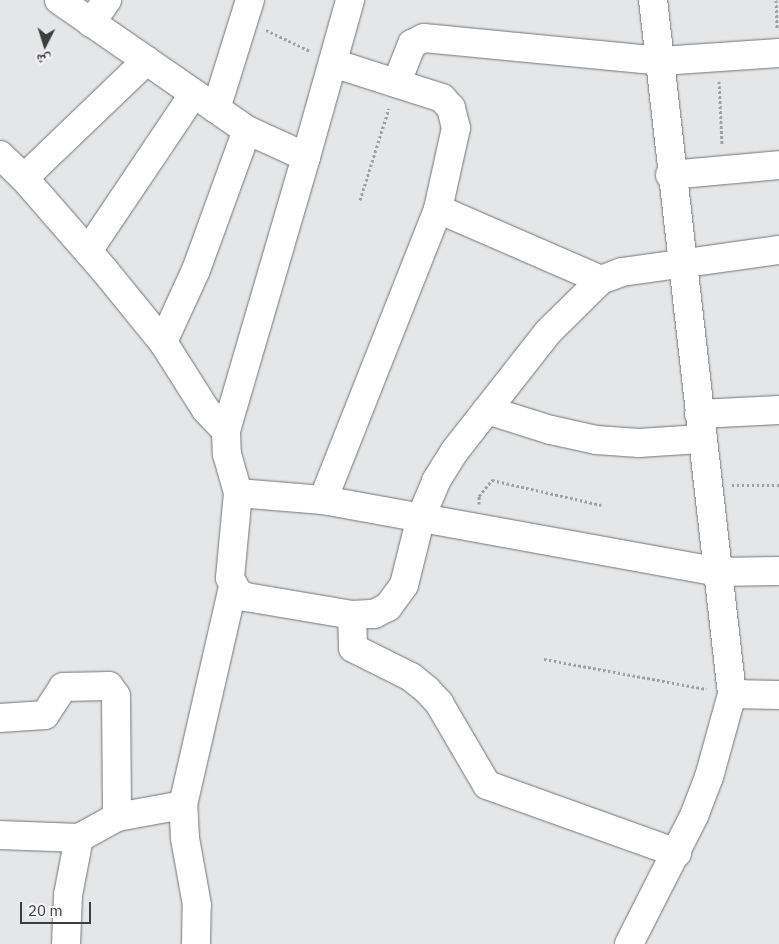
<!DOCTYPE html>
<meta charset="utf-8">
<style>
body{margin:0}
#map{position:relative;width:779px;height:944px;overflow:hidden;background:#e5e6e8;font-family:"IBM Plex Sans","Noto Naskh Arabic",sans-serif}
div>[style]{position:absolute}
.path>*{height:3px;margin-top:-1.5px;transform-origin:0;background:repeating-linear-gradient(90deg,#a1a1a3 0 2.5px,transparent 0 5px)}
.roads{filter:drop-shadow(0 0 1px #737475) drop-shadow(0 0 1px #737475)}
.street>*{height:28px;margin:-14px;padding:0 14px;transform-origin:14px;border-radius:14px;background:#fff}
span{translate:-50% -50%;white-space:nowrap;text-align:center;line-height:1.15;-webkit-text-stroke:4.5px #f3f3f5;paint-order:stroke}
.north{position:absolute;left:20px;top:20px;width:50px;height:50px;-webkit-text-stroke:4px #f3f3f5;paint-order:stroke;rotate:185deg;font-size:14px;font-weight:700;line-height:20px;text-align:center;color:#3d3d3d}
.north::after{content:'';display:block;margin:auto;width:18px;height:22px;background:#3d3d3d;clip-path:polygon(50% 0,100% 100%,50% 72%,0 100%)}
.scale{position:absolute;left:20px;top:902px;width:71px;height:22px;box-sizing:border-box;border:2px solid #3d3d3d;border-top:0;padding-left:6px;font-size:15px;line-height:18px;white-space:nowrap;color:#3d3d3d;-webkit-text-stroke:4px #f3f3f5;paint-order:stroke}
</style>
<div id="map">
<div class="path">
<i style="left:776px;top:0;width:28px;rotate:88deg"></i>
<i style="left:266px;top:30px;width:49px;rotate:25.5deg"></i>
<i style="left:719px;top:81px;width:64px;rotate:87.3deg"></i>
<i style="left:360px;top:200px;width:96px;rotate:-72.5deg"></i>
<i style="left:732px;top:485px;width:47px"></i>
<i style="left:479px;top:504px;width:8px;rotate:-90deg"></i>
<i style="left:479px;top:496px;width:21px;rotate:-51deg"></i>
<i style="left:492px;top:480px;width:112px;rotate:12.9deg"></i>
<i style="left:544px;top:659px;width:165px;rotate:10.5deg"></i>
</div>
<div class="roads">
<div class="street">
<i style="left:59px;top:0;width:229px;rotate:34.7deg"></i>
<i style="left:247px;top:130px;width:65px;rotate:24.6deg"></i>
<i style="left:306px;top:157px;width:285px;rotate:106.3deg"></i>
<i style="left:226px;top:431px;width:23px;rotate:88deg"></i>
<i style="left:227px;top:454px;width:41px;rotate:74.2deg"></i>
<i style="left:238px;top:493px;width:85px;rotate:95.4deg"></i>
<i style="left:230px;top:578px;width:17px;rotate:62deg"></i>
<i style="left:238px;top:593px;width:9px;rotate:27deg"></i>
<i style="left:246px;top:597px;width:108px;rotate:9.6deg"></i>
<i style="left:352px;top:615px;width:22px;rotate:-3deg"></i>
<i style="left:374px;top:614px;width:16px;rotate:-27deg"></i>
<i style="left:388px;top:607px;width:27px;rotate:-54deg"></i>
<i style="left:404px;top:585px;width:70px;rotate:-76deg"></i>
<i style="left:421px;top:517px;width:39px;rotate:-67deg"></i>
<i style="left:436px;top:481px;width:34px;rotate:-58deg"></i>
<i style="left:454px;top:452px;width:152px;rotate:-51.9deg"></i>
<i style="left:548px;top:332px;width:74px;rotate:-44.5deg"></i>
<i style="left:601px;top:280px;width:22px;rotate:-21deg"></i>
<i style="left:622px;top:272px;width:159px;rotate:-8deg"></i>
<i style="left:91px;top:23px;width:28px;rotate:-55deg"></i>
<i style="left:397px;top:82px;width:41px;rotate:-68.5deg"></i>
<i style="left:412px;top:44px;width:13px;rotate:-27deg"></i>
<i style="left:424px;top:38px;width:238px;rotate:5.5deg"></i>
<i style="left:661px;top:61px;width:118px;rotate:-3.9deg"></i>
<i style="left:216px;top:109px;width:114px;rotate:-72.7deg"></i>
<i style="left:0;top:155px;width:33px;rotate:44deg"></i>
<i style="left:24px;top:178px;width:123px;rotate:48.9deg"></i>
<i style="left:105px;top:271px;width:92px;rotate:50.8deg"></i>
<i style="left:163px;top:342px;width:80px;rotate:57.7deg"></i>
<i style="left:206px;top:410px;width:29px;rotate:46deg"></i>
<i style="left:306px;top:157px;width:163px;rotate:-74.3deg"></i>
<i style="left:670px;top:175px;width:109px;rotate:-5.2deg"></i>
<i style="left:24px;top:178px;width:170px;rotate:-43.8deg"></i>
<i style="left:438px;top:209px;width:178px;rotate:23.5deg"></i>
<i style="left:88px;top:251px;width:188px;rotate:-56.1deg"></i>
<i style="left:163px;top:342px;width:79px;rotate:-65.4deg"></i>
<i style="left:196px;top:270px;width:149px;rotate:-70deg"></i>
<i style="left:487px;top:410px;width:67px;rotate:17.4deg"></i>
<i style="left:551px;top:430px;width:46px;rotate:12.5deg"></i>
<i style="left:596px;top:440px;width:43px;rotate:4deg"></i>
<i style="left:639px;top:443px;width:62px;rotate:-3.7deg"></i>
<i style="left:699px;top:414px;width:80px;rotate:-2.9deg"></i>
<i style="left:238px;top:493px;width:85px;rotate:4.7deg"></i>
<i style="left:323px;top:500px;width:402px;rotate:10.3deg"></i>
<i style="left:719px;top:572px;width:60px;rotate:-1deg"></i>
<i style="left:323px;top:500px;width:313px;rotate:-68.4deg"></i>
<i style="left:438px;top:209px;width:83px;rotate:-77.5deg"></i>
<i style="left:456px;top:128px;width:21px;rotate:-104deg"></i>
<i style="left:451px;top:108px;width:13px;rotate:-132deg"></i>
<i style="left:442px;top:98px;width:114px;rotate:-162.2deg"></i>
<i style="left:352px;top:615px;width:33px;rotate:88deg"></i>
<i style="left:353px;top:648px;width:65px;rotate:26.6deg"></i>
<i style="left:411px;top:677px;width:21px;rotate:39deg"></i>
<i style="left:427px;top:690px;width:18px;rotate:47deg"></i>
<i style="left:439px;top:703px;width:95px;rotate:59.7deg"></i>
<i style="left:487px;top:785px;width:202px;rotate:19.7deg"></i>
<i style="left:732px;top:694px;width:47px;rotate:1.2deg"></i>
<i style="left:0;top:718px;width:45px;rotate:-3.8deg"></i>
<i style="left:45px;top:715px;width:33px;rotate:-57deg"></i>
<i style="left:63px;top:687px;width:46px;rotate:-1.2deg"></i>
<i style="left:109px;top:686px;width:12px;rotate:55deg"></i>
<i style="left:116px;top:696px;width:121px;rotate:89.5deg"></i>
<i style="left:0;top:835px;width:79px;rotate:2.2deg"></i>
<i style="left:79px;top:838px;width:58px;rotate:100.9deg"></i>
<i style="left:68px;top:895px;width:49px;rotate:92.3deg"></i>
<i style="left:79px;top:838px;width:43px;rotate:-28.9deg"></i>
<i style="left:117px;top:817px;width:67px;rotate:-10.3deg"></i>
<i style="left:196px;top:944px;width:39px;rotate:-89deg"></i>
<i style="left:197px;top:905px;width:68px;rotate:-100.2deg"></i>
<i style="left:185px;top:838px;width:33px;rotate:-93deg"></i>
<i style="left:183px;top:805px;width:224px;rotate:-77.1deg"></i>
<i style="left:629px;top:944px;width:144px;rotate:-63.1deg"></i>
<i style="left:694px;top:816px;width:42px;rotate:-69deg"></i>
<i style="left:709px;top:777px;width:86px;rotate:-74.5deg"></i>
<i style="left:732px;top:694px;width:698px;rotate:-96.49deg"></i>
</div>
</div>
<div class="north">ش</div>
<div class="scale">20 m</div>
</div>
